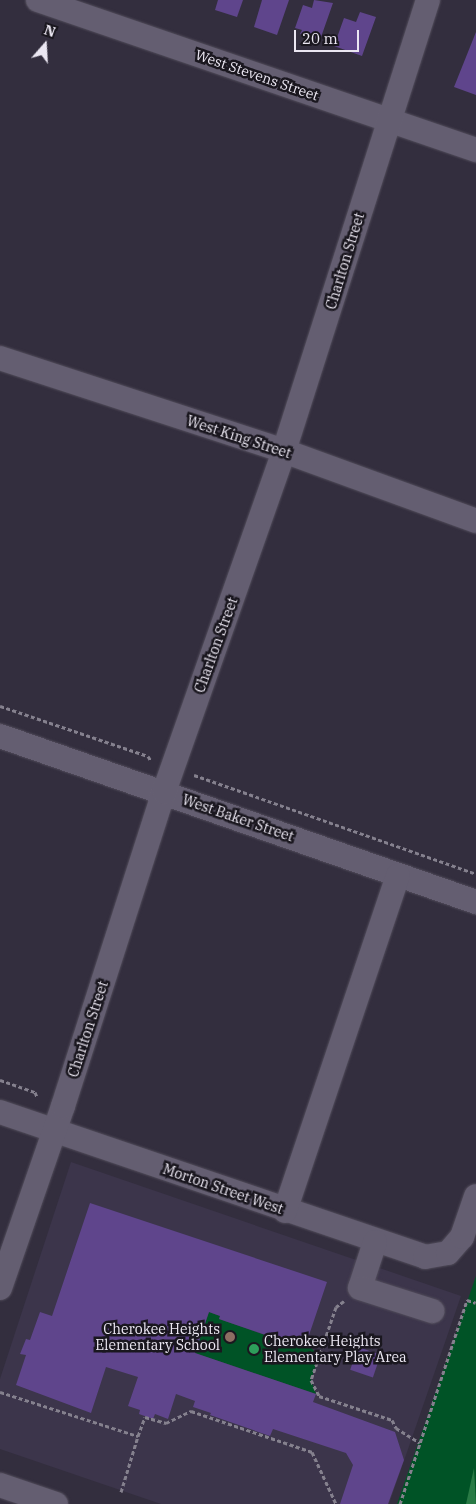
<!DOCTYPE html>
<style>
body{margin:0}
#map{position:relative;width:476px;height:1504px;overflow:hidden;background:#332e3e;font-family:"IBM Plex Serif",serif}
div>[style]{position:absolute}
.built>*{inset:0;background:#3c354b}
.green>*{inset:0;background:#005326}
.forest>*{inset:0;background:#287a45}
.building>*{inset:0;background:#5f458c;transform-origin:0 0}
.path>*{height:3px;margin-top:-1.5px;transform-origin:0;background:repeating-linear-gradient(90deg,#85818e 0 4px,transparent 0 6.5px)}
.roads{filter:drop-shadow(0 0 1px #514c5a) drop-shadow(0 0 1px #514c5a)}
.minor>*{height:24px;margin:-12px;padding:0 12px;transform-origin:12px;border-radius:12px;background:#645e71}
.dots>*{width:14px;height:14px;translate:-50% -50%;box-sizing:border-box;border:2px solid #1a171f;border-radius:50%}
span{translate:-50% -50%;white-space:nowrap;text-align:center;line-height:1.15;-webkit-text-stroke:5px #1a171f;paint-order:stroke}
.street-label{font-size:14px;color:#ebe7f2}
.poi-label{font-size:14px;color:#ebe7f2}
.right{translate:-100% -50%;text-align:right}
.left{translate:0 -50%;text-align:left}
.north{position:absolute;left:20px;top:20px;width:50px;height:50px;-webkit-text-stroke:4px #1a171f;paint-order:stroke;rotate:19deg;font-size:14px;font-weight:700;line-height:20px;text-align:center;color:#ebe7f2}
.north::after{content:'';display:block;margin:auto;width:18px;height:22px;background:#ebe7f2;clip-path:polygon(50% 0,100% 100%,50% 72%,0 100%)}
.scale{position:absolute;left:294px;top:30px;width:65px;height:22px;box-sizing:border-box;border:2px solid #ebe7f2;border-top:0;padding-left:6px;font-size:15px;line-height:18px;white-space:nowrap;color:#ebe7f2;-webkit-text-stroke:4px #1a171f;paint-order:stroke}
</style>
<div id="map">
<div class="built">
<i style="clip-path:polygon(71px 1162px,461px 1296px,389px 1504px,161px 1504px,0 1449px,0 1379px)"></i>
</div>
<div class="green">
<i style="clip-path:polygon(476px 1276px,476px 1504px,397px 1504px)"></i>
<i style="clip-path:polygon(209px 1312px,220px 1316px,219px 1319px,288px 1343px,290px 1339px,306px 1344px,319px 1355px,311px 1380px,316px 1394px,195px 1353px)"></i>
</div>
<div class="forest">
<i style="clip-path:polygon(474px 1468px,476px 1504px,466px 1504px)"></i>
</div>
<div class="building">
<i style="clip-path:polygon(218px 0,243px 0,237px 17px,215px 10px)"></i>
<i style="clip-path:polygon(262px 0,289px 0,277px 35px,254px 27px)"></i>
<i style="clip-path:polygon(314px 0,333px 3px,320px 40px,300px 34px,302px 30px,295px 28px,303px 5px,312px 8px)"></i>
<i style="clip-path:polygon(360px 12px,376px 17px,362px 56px,334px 46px,344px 18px,356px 22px)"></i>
<i style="clip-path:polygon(476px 32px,476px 95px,454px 87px)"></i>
<i style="clip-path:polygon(90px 1203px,327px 1282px,306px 1344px,290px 1339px,289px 1343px,219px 1319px,220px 1316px,209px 1312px,195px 1353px,316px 1394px,313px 1402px,395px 1432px,404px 1460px,388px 1504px,340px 1504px,353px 1465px,346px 1453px,273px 1429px,270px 1436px,210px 1415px,211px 1413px,193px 1407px,195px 1401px,176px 1394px,168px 1419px,155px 1414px,153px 1419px,139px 1414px,140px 1410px,128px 1406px,138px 1377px,106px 1367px,91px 1413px,16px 1385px,26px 1355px,20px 1354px,26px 1339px,30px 1340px,40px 1312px,52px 1316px)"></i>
<i style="left:358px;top:1347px;width:24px;height:24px;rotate:19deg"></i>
</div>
<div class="path">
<i style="left:0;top:706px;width:156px;rotate:18.7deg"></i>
<i style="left:148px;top:756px;width:6px;rotate:59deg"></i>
<i style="left:194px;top:775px;width:299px;rotate:19.3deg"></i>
<i style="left:0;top:1080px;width:37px;rotate:19deg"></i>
<i style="left:35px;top:1092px;width:5px;rotate:68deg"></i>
<i style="left:344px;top:1301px;width:10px;rotate:143deg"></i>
<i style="left:336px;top:1307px;width:77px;rotate:108.9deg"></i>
<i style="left:311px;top:1380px;width:18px;rotate:63deg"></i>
<i style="left:319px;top:1396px;width:77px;rotate:18.2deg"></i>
<i style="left:392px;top:1420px;width:9px;rotate:63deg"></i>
<i style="left:396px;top:1428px;width:28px;rotate:32deg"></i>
<i style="left:0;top:1392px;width:145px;rotate:17.7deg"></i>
<i style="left:138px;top:1436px;width:20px;rotate:-70deg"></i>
<i style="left:145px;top:1417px;width:22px;rotate:16deg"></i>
<i style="left:166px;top:1423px;width:28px;rotate:-26deg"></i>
<i style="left:191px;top:1411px;width:128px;rotate:18.7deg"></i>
<i style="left:312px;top:1452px;width:57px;rotate:65.2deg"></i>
<i style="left:121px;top:1492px;width:59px;rotate:-73.1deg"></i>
<i style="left:400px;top:1504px;width:215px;rotate:-71.8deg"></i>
<i style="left:467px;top:1300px;width:9px;rotate:18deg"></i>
</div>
<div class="roads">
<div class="minor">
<i style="left:38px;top:0;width:463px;rotate:18.9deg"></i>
<i style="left:0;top:358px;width:299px;rotate:18.1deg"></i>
<i style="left:284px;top:451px;width:204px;rotate:20deg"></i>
<i style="left:0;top:736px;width:504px;rotate:19.23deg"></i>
<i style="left:0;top:1112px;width:449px;rotate:18.8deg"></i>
<i style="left:425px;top:1257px;width:23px;rotate:-10deg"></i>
<i style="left:448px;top:1253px;width:21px;rotate:-49deg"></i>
<i style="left:462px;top:1237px;width:43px;rotate:-71.1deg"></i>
<i style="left:285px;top:1211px;width:354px;rotate:-71.4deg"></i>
<i style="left:375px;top:1242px;width:48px;rotate:108.1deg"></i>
<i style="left:360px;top:1288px;width:76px;rotate:17.7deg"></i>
<i style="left:0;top:1288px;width:193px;rotate:-70.9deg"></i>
<i style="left:63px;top:1106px;width:330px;rotate:-72.2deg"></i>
<i style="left:164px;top:792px;width:361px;rotate:-70.6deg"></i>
<i style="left:284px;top:451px;width:473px;rotate:-72.3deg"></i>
<i style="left:0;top:1485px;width:59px;rotate:18.7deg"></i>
</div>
</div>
<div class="dots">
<i style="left:230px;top:1337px;background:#8d6e63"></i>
<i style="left:254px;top:1349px;background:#2e9e5b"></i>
</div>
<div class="street-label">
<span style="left:257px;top:75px;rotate:19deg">West Stevens Street</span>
<span style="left:345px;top:261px;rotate:-73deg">Charlton Street</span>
<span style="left:239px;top:437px;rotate:18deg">West King Street</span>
<span style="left:216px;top:645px;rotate:-70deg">Charlton Street</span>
<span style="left:238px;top:818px;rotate:19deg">West Baker Street</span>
<span style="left:88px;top:1029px;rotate:-72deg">Charlton Street</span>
<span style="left:223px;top:1189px;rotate:19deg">Morton Street West</span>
</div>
<div class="poi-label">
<span class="right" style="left:220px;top:1337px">Cherokee Heights<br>Elementary School</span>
<span class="left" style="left:264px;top:1349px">Cherokee Heights<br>Elementary Play Area</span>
</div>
<div class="north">N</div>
<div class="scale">20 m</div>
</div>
